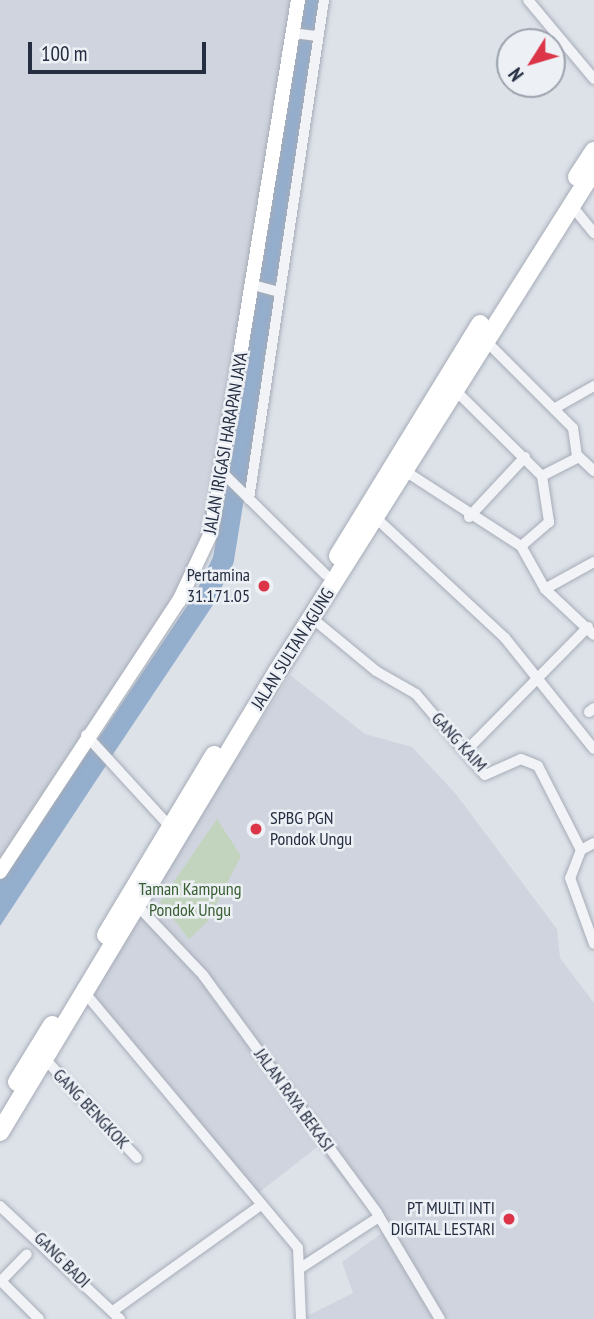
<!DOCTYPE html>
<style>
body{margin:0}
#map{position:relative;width:594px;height:1319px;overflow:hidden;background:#dde2e9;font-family:"PT Sans Narrow",sans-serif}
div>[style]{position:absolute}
.built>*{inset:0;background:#cfd4de}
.green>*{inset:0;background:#c3d4be}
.water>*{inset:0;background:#94aecd}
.river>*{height:21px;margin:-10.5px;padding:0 10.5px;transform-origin:10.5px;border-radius:10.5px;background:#94aecd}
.roads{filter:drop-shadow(0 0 2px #a6acb7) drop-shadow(0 0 2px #a6acb7)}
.street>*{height:10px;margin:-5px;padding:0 5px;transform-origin:5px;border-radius:5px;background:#f1f3f7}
.secondary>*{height:14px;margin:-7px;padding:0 7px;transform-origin:7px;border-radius:7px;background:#fff}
.highway>*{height:18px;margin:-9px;padding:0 9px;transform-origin:9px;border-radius:9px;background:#fff}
.dots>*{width:19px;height:19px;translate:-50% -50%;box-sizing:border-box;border:4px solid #edf1f6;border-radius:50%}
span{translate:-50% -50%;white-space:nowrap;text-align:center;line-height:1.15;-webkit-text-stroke:5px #edf1f6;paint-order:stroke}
.street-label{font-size:18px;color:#252e41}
.poi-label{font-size:18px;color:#252e41}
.right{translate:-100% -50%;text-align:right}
.left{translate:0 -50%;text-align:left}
.park-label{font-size:18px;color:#385e31}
.north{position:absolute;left:496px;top:28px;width:70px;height:70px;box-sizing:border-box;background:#edf1f6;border:2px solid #9da3ae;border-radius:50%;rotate:233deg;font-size:19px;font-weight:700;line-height:28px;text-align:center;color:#252e41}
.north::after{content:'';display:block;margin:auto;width:24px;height:32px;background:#dc3548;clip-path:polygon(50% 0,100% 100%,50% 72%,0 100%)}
.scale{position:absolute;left:28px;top:42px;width:178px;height:32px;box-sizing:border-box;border:4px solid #252e41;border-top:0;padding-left:9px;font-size:21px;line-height:24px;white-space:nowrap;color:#252e41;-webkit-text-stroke:5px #edf1f6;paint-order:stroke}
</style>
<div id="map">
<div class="built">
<i style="clip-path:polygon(0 0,298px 0,222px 472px,194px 574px,0 869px)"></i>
<i style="clip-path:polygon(290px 675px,365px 734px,412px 747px,455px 793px,557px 929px,560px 958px,594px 1003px,594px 1319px,301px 1319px,353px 1293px,342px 1262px,386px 1230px,317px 1147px,252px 1198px,85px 993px)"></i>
</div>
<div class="green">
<i style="clip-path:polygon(217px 819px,241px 856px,207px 922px,189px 939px,160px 902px)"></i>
</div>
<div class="water">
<i style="clip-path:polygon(86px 735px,109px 761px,0 926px,0 870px)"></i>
</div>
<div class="river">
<i style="left:89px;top:770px;width:207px;rotate:-56.2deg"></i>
<i style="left:204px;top:598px;width:43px;rotate:-64deg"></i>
<i style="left:223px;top:559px;width:566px;rotate:-80.85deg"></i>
</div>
<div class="roads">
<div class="street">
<i style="left:528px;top:0;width:103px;rotate:50.1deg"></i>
<i style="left:292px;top:33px;width:25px;rotate:7deg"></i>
<i style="left:572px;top:206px;width:35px;rotate:51deg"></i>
<i style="left:253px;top:285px;width:28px;rotate:15deg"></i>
<i style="left:485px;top:340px;width:124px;rotate:45deg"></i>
<i style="left:573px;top:428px;width:30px;rotate:82deg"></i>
<i style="left:577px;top:458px;width:39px;rotate:153deg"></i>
<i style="left:455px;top:390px;width:122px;rotate:44.7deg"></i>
<i style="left:542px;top:476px;width:47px;rotate:81.3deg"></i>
<i style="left:549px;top:522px;width:37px;rotate:139deg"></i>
<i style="left:557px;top:407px;width:43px;rotate:-29.6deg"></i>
<i style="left:578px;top:456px;width:22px;rotate:43deg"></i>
<i style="left:405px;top:471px;width:138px;rotate:32.9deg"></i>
<i style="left:521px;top:546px;width:49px;rotate:60.8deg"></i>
<i style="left:545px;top:589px;width:67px;rotate:43.2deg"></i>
<i style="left:222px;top:472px;width:146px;rotate:44.7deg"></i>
<i style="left:249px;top:499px;width:505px;rotate:-81.45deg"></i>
<i style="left:469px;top:517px;width:82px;rotate:-47deg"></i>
<i style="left:376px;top:518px;width:176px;rotate:42.9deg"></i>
<i style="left:505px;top:638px;width:142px;rotate:51.3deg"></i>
<i style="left:545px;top:589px;width:56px;rotate:-28.9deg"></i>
<i style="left:312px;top:618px;width:83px;rotate:39.6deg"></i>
<i style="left:376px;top:671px;width:46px;rotate:29.9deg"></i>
<i style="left:416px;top:694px;width:106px;rotate:49.6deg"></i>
<i style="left:485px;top:775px;width:39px;rotate:-24deg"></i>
<i style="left:521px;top:759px;width:18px;rotate:22deg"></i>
<i style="left:538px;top:766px;width:94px;rotate:62.9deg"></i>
<i style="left:589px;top:712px;width:6px;rotate:-39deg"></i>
<i style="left:86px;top:735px;width:127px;rotate:47.5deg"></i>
<i style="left:466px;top:751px;width:174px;rotate:-45.5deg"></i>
<i style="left:594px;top:843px;width:15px;rotate:152deg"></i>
<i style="left:581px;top:850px;width:30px;rotate:111deg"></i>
<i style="left:570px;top:878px;width:70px;rotate:70deg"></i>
<i style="left:134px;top:902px;width:100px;rotate:46.6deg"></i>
<i style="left:203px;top:975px;width:295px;rotate:53.8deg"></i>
<i style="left:377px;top:1213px;width:123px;rotate:59.3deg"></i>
<i style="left:85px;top:993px;width:332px;rotate:50.1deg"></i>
<i style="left:298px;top:1248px;width:71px;rotate:87.6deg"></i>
<i style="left:45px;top:1059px;width:135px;rotate:47.1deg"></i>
<i style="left:0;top:1206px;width:165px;rotate:43.3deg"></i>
<i style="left:302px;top:1267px;width:92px;rotate:-33deg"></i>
<i style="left:0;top:1280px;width:55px;rotate:45deg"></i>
<i style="left:1px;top:1281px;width:37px;rotate:-46deg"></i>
<i style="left:113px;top:1311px;width:182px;rotate:-35.6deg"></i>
</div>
<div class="secondary">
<i style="left:0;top:872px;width:325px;rotate:-56.6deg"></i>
<i style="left:179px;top:601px;width:75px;rotate:-64.8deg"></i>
<i style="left:211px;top:533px;width:540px;rotate:-80.73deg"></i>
</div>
<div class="highway">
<i style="left:577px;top:177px;width:31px;rotate:-57deg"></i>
<i style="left:338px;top:556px;width:272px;rotate:-58.5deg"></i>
<i style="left:106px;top:935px;width:210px;rotate:-59deg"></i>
<i style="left:17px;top:1082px;width:67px;rotate:-58.4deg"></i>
<i style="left:0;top:1132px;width:537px;rotate:-58.94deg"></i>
<i style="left:277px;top:672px;width:594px;rotate:-57.73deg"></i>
</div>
</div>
<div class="dots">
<i style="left:264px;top:586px;background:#dc3548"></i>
<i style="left:256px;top:829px;background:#dc3548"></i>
<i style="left:509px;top:1219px;background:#dc3548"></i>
</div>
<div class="street-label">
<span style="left:226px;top:443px;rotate:-80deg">JALAN IRIGASI HARAPAN JAYA</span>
<span style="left:293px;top:649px;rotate:-58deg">JALAN SULTAN AGUNG</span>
<span style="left:459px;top:742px;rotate:48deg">GANG KAIM</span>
<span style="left:294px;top:1100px;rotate:54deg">JALAN RAYA BEKASI</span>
<span style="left:91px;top:1109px;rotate:47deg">GANG BENGKOK</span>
<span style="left:62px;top:1260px;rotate:45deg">GANG BADI</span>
</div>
<div class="poi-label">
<span class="right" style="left:250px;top:586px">Pertamina<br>31.171.05</span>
<span class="left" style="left:270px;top:829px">SPBG PGN<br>Pondok Ungu</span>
<span class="right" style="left:495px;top:1219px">PT MULTI INTI<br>DIGITAL LESTARI</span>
</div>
<div class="park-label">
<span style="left:190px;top:900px">Taman Kampung<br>Pondok Ungu</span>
</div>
<div class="north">N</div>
<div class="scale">100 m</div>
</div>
